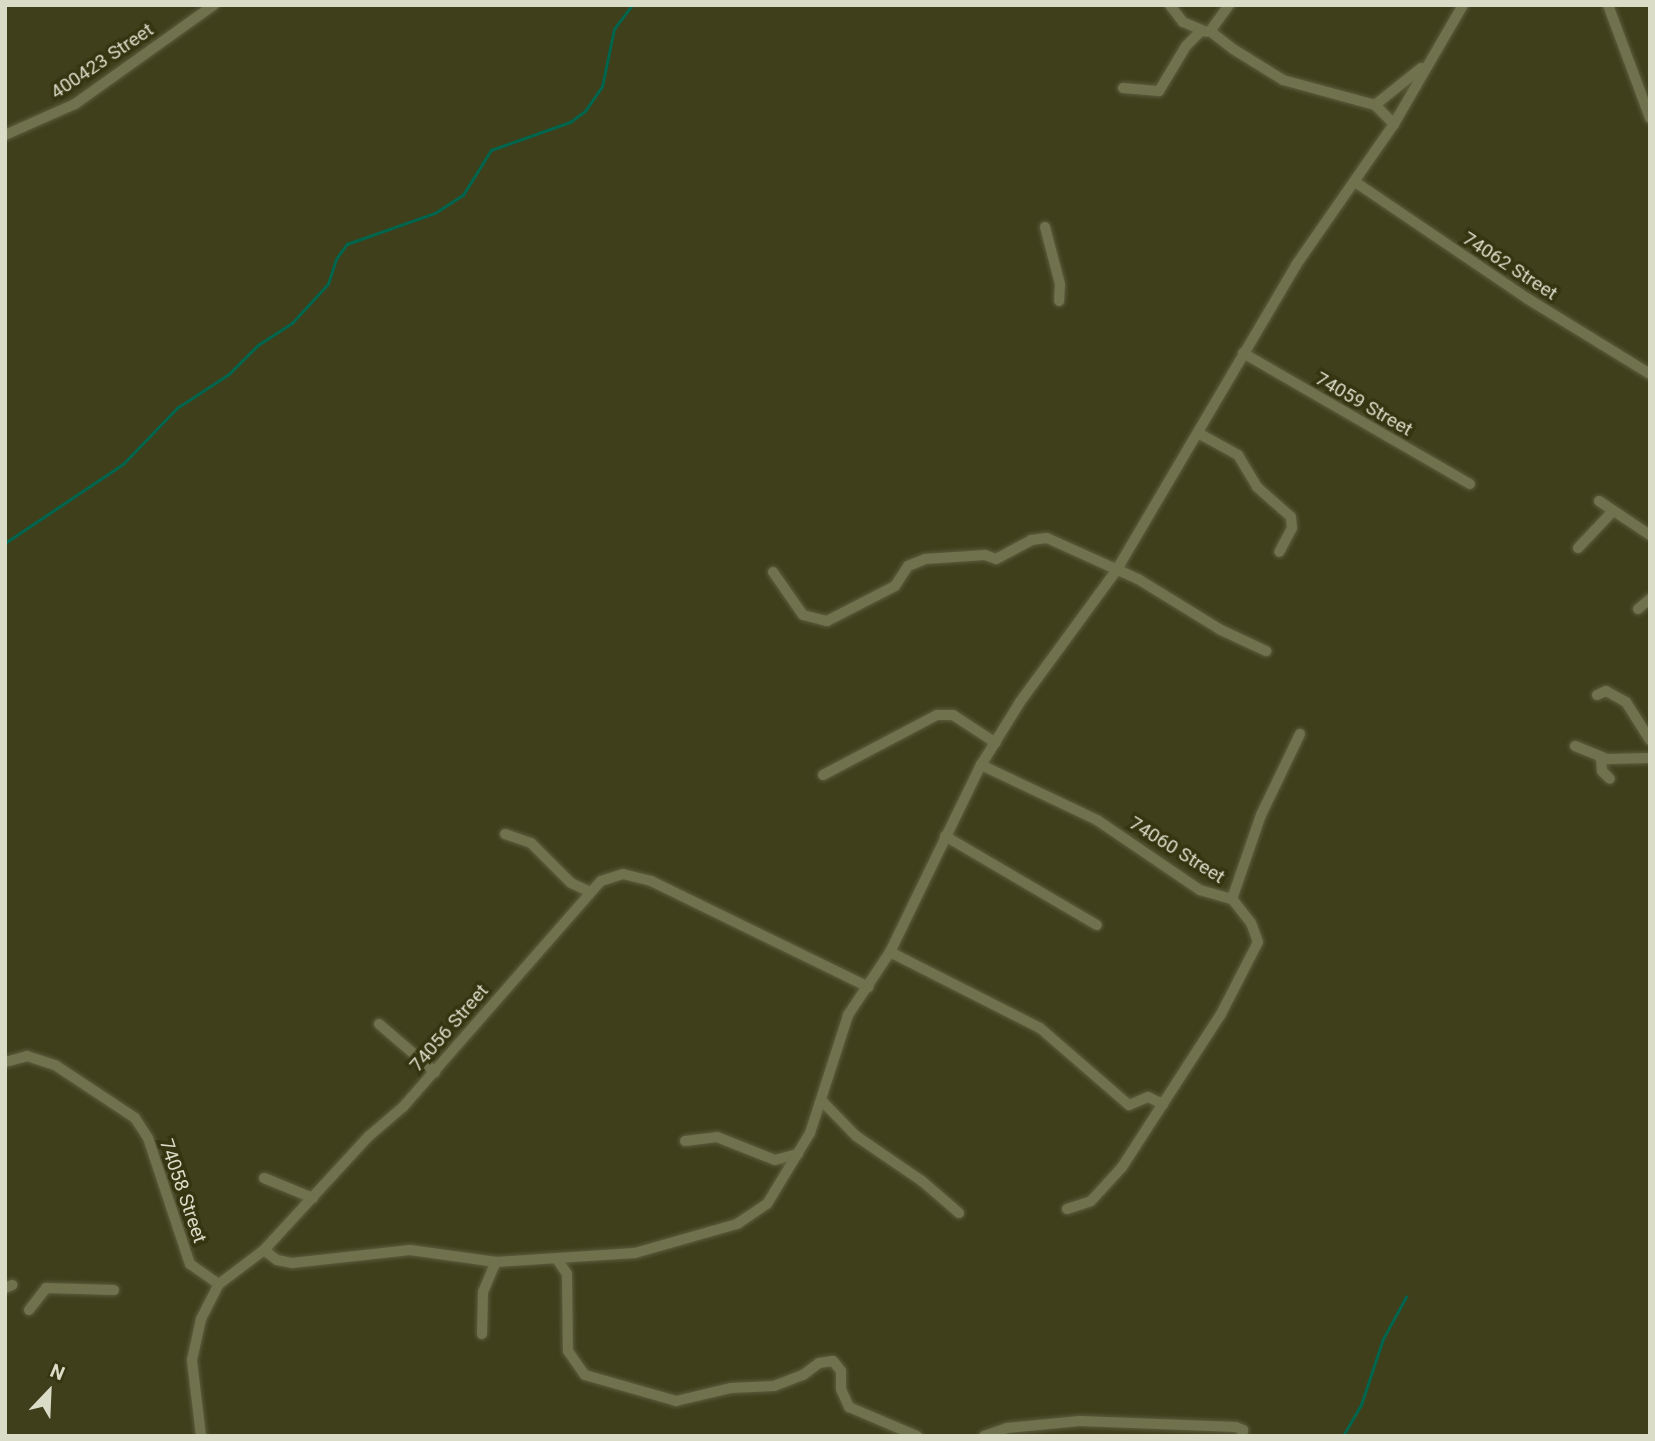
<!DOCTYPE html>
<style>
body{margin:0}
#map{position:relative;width:1655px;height:1441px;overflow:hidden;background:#3f3f1c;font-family:Roboto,sans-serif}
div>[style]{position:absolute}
.stream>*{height:2.5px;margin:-1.25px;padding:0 1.25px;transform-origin:1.25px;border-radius:1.25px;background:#00654d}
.roads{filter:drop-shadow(0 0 2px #5c5d3d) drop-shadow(0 0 2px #5c5d3d)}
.minor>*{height:10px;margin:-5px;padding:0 5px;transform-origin:5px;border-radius:5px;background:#70724d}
span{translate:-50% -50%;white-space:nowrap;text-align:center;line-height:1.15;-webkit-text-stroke:7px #353511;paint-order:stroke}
.street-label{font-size:19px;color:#dbdcc8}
.frame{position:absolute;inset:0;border:7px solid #dbdcc8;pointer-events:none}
.north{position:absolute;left:14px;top:1357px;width:70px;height:70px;-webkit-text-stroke:5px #353511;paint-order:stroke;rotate:23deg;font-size:19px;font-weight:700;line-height:28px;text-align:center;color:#dbdcc8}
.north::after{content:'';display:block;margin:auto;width:24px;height:32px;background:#dbdcc8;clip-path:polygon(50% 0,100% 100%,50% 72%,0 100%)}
</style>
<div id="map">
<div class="stream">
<i style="left:5px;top:543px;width:142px;rotate:-33.8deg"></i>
<i style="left:123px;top:464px;width:78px;rotate:-46deg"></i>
<i style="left:177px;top:408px;width:62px;rotate:-33.2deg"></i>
<i style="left:229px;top:374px;width:41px;rotate:-45deg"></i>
<i style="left:258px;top:345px;width:40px;rotate:-32.9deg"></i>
<i style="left:292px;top:323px;width:53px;rotate:-47.3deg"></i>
<i style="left:328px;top:284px;width:26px;rotate:-72deg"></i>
<i style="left:336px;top:259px;width:19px;rotate:-54deg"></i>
<i style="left:347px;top:244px;width:93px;rotate:-19.4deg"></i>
<i style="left:435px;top:213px;width:33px;rotate:-33deg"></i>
<i style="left:463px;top:195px;width:53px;rotate:-58.1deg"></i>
<i style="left:491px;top:150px;width:84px;rotate:-19.5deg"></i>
<i style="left:570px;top:122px;width:19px;rotate:-36deg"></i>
<i style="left:585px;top:111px;width:29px;rotate:-55deg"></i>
<i style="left:602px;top:87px;width:59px;rotate:-78.3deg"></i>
<i style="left:614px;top:29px;width:30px;rotate:-53deg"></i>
<i style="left:1343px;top:1436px;width:36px;rotate:-60deg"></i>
<i style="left:1361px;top:1405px;width:70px;rotate:-71.6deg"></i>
<i style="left:1383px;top:1339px;width:48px;rotate:-61.3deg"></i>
</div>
<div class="roads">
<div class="minor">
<i style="left:1170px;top:5px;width:21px;rotate:53deg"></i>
<i style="left:1183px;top:22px;width:25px;rotate:23deg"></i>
<i style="left:1229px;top:5px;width:32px;rotate:126deg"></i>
<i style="left:1210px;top:31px;width:29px;rotate:38deg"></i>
<i style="left:1233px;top:49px;width:59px;rotate:31.8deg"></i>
<i style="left:1283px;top:80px;width:95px;rotate:15.2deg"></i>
<i style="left:1375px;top:105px;width:27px;rotate:45deg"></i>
<i style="left:1608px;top:5px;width:121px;rotate:69.6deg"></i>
<i style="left:1123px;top:88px;width:36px;rotate:5deg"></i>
<i style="left:1159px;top:91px;width:52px;rotate:-59deg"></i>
<i style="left:1186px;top:46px;width:21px;rotate:-45deg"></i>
<i style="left:1375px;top:105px;width:59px;rotate:-38.8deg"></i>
<i style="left:5px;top:135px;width:77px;rotate:-23.9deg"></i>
<i style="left:75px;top:104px;width:171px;rotate:-35.5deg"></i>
<i style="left:1355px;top:182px;width:209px;rotate:34.1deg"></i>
<i style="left:1528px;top:299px;width:143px;rotate:31.6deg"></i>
<i style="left:1045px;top:227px;width:59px;rotate:75.3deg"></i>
<i style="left:1060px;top:284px;width:17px;rotate:93deg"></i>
<i style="left:1243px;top:353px;width:262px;rotate:30deg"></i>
<i style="left:1198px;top:433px;width:46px;rotate:28.8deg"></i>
<i style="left:1238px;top:455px;width:37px;rotate:59deg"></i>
<i style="left:1257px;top:487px;width:45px;rotate:41.4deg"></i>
<i style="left:1291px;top:517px;width:11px;rotate:85deg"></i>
<i style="left:1292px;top:528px;width:27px;rotate:118deg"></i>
<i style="left:1599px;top:501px;width:61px;rotate:33.7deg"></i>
<i style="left:1578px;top:548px;width:51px;rotate:-46.6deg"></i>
<i style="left:773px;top:572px;width:52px;rotate:55.1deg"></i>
<i style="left:803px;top:615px;width:25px;rotate:14deg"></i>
<i style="left:827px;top:621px;width:76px;rotate:-27.2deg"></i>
<i style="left:895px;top:586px;width:24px;rotate:-57deg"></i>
<i style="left:908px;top:566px;width:18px;rotate:-22deg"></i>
<i style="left:925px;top:559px;width:60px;rotate:-3.8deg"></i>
<i style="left:985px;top:555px;width:12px;rotate:20deg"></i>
<i style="left:996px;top:559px;width:40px;rotate:-28deg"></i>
<i style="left:1031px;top:540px;width:16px;rotate:-7deg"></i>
<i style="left:1047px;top:538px;width:100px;rotate:24.3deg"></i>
<i style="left:1138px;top:579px;width:97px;rotate:31.6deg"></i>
<i style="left:1221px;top:630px;width:50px;rotate:25deg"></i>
<i style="left:1638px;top:609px;width:16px;rotate:-40deg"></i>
<i style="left:1597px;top:695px;width:10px;rotate:-24deg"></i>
<i style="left:1606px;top:691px;width:23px;rotate:29deg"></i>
<i style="left:1626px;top:702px;width:45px;rotate:57.7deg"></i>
<i style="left:1575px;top:746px;width:35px;rotate:22deg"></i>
<i style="left:1608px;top:759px;width:42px;rotate:-1.4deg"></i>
<i style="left:1601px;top:757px;width:14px;rotate:86deg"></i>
<i style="left:1602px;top:771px;width:11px;rotate:45deg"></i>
<i style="left:981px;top:765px;width:128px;rotate:25.4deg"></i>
<i style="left:1097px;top:820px;width:125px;rotate:34.2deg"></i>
<i style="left:1200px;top:890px;width:33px;rotate:16deg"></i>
<i style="left:823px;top:775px;width:129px;rotate:-27.8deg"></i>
<i style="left:937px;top:715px;width:16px"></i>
<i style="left:953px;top:715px;width:51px;rotate:33.1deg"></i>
<i style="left:505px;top:834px;width:28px;rotate:19deg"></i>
<i style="left:531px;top:843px;width:57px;rotate:45deg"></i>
<i style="left:571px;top:883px;width:19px;rotate:25deg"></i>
<i style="left:945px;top:836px;width:176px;rotate:30.4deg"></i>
<i style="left:1232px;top:899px;width:89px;rotate:-71deg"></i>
<i style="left:1261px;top:815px;width:90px;rotate:-64.3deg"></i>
<i style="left:890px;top:952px;width:168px;rotate:26.9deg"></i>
<i style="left:1040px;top:1028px;width:118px;rotate:40.9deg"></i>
<i style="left:1129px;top:1105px;width:21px;rotate:-23deg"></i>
<i style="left:1148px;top:1097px;width:17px;rotate:25deg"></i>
<i style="left:379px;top:1024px;width:74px;rotate:40.6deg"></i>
<i style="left:5px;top:1062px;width:23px;rotate:-15deg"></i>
<i style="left:27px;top:1056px;width:29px;rotate:18deg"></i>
<i style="left:55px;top:1065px;width:96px;rotate:33.5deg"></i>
<i style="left:135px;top:1118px;width:24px;rotate:57deg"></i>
<i style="left:148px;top:1138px;width:133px;rotate:71.6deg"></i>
<i style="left:190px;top:1264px;width:35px;rotate:35deg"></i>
<i style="left:822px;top:1101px;width:49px;rotate:45.8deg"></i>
<i style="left:856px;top:1136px;width:80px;rotate:34.3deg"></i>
<i style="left:922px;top:1181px;width:49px;rotate:40.9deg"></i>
<i style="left:685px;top:1141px;width:32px;rotate:-7deg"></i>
<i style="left:717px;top:1137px;width:62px;rotate:21.6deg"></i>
<i style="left:775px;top:1160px;width:24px;rotate:-15deg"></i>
<i style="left:264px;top:1178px;width:53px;rotate:22.2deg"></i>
<i style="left:1067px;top:1209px;width:25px;rotate:-18deg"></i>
<i style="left:1091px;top:1201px;width:46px;rotate:-47.6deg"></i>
<i style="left:1122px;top:1167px;width:182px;rotate:-57.1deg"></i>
<i style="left:1221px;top:1014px;width:81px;rotate:-62.8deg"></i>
<i style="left:1258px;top:942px;width:20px;rotate:-110deg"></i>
<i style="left:1251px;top:923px;width:31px;rotate:-128deg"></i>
<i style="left:264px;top:1250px;width:16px;rotate:38deg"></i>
<i style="left:277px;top:1260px;width:15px;rotate:11deg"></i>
<i style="left:292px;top:1263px;width:119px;rotate:-6.3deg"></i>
<i style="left:410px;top:1250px;width:87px;rotate:7.9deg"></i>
<i style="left:496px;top:1262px;width:139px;rotate:-3.7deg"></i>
<i style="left:635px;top:1253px;width:106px;rotate:-15.9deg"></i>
<i style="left:737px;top:1224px;width:36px;rotate:-34deg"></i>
<i style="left:767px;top:1204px;width:83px;rotate:-58.8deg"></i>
<i style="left:810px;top:1133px;width:124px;rotate:-72.1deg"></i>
<i style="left:848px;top:1015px;width:76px;rotate:-56.3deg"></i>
<i style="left:890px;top:952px;width:208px;rotate:-64.1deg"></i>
<i style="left:981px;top:765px;width:74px;rotate:-58.2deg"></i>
<i style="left:1020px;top:702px;width:162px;rotate:-53.8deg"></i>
<i style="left:1116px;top:571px;width:355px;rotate:-59.5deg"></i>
<i style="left:1296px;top:265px;width:172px;rotate:-55.2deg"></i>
<i style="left:1394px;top:124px;width:138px;rotate:-59.9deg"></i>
<i style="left:556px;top:1258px;width:19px;rotate:55deg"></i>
<i style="left:567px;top:1274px;width:77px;rotate:89.3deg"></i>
<i style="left:568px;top:1351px;width:29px;rotate:55deg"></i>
<i style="left:585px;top:1375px;width:95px;rotate:15.9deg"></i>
<i style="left:676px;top:1401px;width:57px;rotate:-13.3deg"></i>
<i style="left:731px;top:1388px;width:43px;rotate:-2.7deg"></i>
<i style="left:774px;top:1386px;width:31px;rotate:-21deg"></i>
<i style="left:803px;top:1375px;width:20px;rotate:-37deg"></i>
<i style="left:819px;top:1363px;width:14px;rotate:-8deg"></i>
<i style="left:833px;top:1361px;width:13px;rotate:51deg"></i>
<i style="left:841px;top:1371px;width:18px;rotate:90deg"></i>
<i style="left:841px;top:1389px;width:20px;rotate:66deg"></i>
<i style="left:849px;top:1407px;width:74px;rotate:23.1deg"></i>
<i style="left:5px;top:1288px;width:8px;rotate:-23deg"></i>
<i style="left:29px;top:1310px;width:28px;rotate:-52deg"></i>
<i style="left:46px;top:1288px;width:68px;rotate:1.7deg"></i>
<i style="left:482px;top:1334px;width:42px;rotate:-88.6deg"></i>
<i style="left:483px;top:1292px;width:33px;rotate:-67deg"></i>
<i style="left:201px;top:1436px;width:77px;rotate:-96.8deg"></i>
<i style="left:192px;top:1360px;width:42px;rotate:-77.6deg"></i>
<i style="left:201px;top:1319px;width:39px;rotate:-63deg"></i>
<i style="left:219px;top:1284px;width:56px;rotate:-37.1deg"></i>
<i style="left:264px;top:1250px;width:155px;rotate:-47.4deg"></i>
<i style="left:369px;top:1136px;width:45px;rotate:-40.5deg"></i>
<i style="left:403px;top:1107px;width:300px;rotate:-48.8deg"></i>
<i style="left:601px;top:881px;width:23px;rotate:-18deg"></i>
<i style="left:623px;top:874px;width:29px;rotate:14deg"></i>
<i style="left:651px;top:881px;width:242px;rotate:26deg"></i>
<i style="left:984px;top:1436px;width:24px;rotate:-19deg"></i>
<i style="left:1007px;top:1428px;width:73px;rotate:-5.5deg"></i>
<i style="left:1080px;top:1421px;width:156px;rotate:2.2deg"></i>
<i style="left:1236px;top:1427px;width:8px;rotate:23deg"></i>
<i style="left:1243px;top:1430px;width:6px;rotate:99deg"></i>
</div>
</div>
<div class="street-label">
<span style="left:102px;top:61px;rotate:-34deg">400423 Street</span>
<span style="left:1510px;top:266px;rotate:33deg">74062 Street</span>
<span style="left:1364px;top:404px;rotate:30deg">74059 Street</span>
<span style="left:1177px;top:850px;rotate:32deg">74060 Street</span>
<span style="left:449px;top:1028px;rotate:-49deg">74056 Street</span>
<span style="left:183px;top:1191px;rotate:71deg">74058 Street</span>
</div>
<div class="frame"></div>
<div class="north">N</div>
</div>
